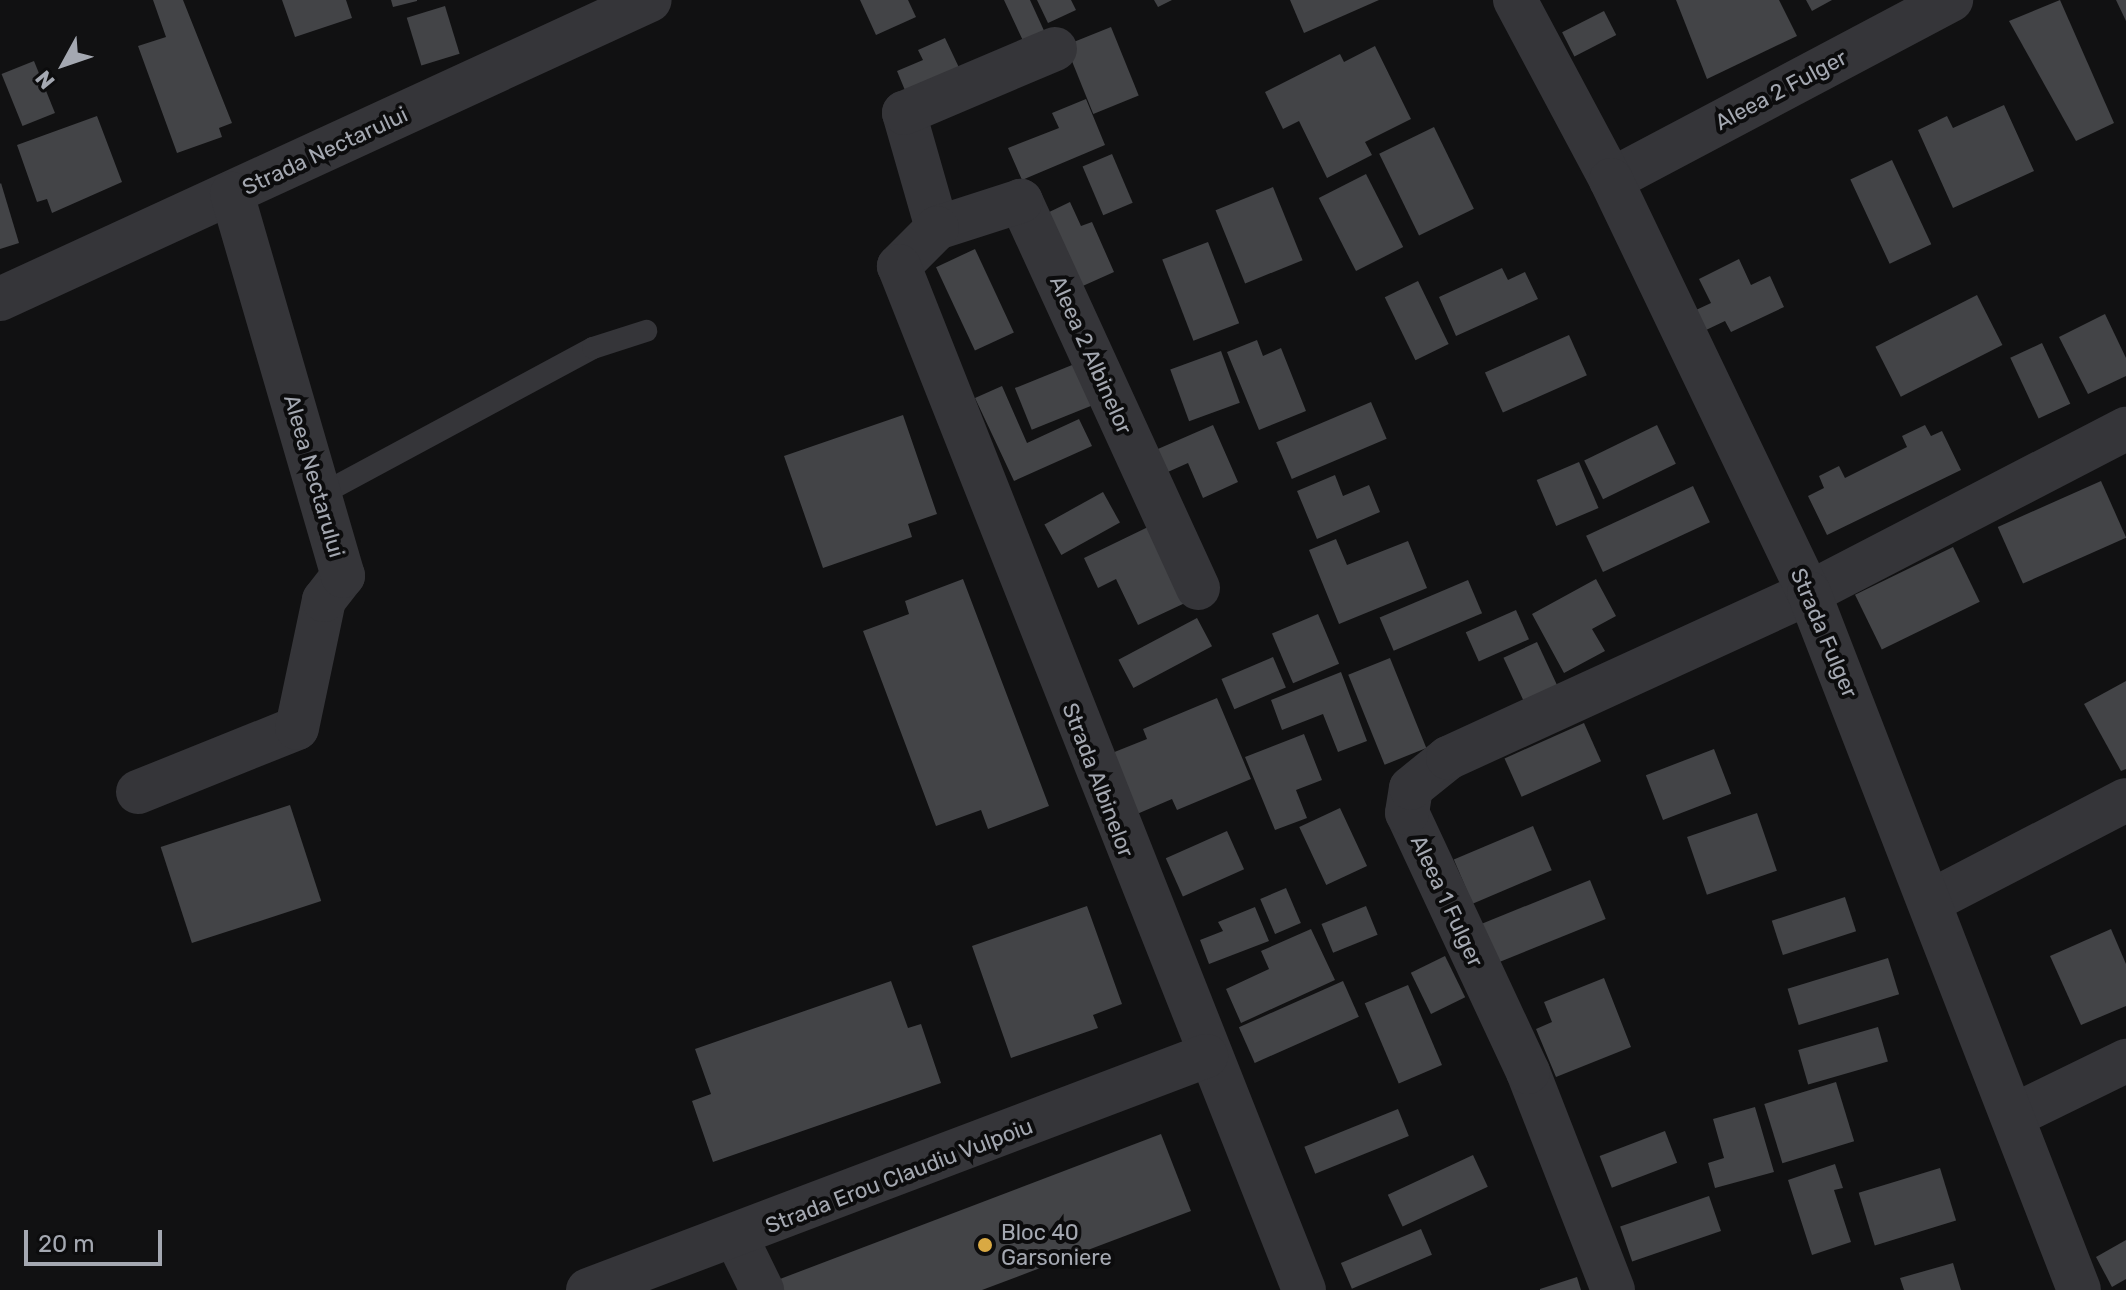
<!DOCTYPE html>
<style>
body{margin:0}
#map{position:relative;width:2126px;height:1290px;overflow:hidden;background:#111112;font-family:Rubik,sans-serif}
div>[style]{position:absolute}
.building>*{inset:0;background:#434447;transform-origin:0 0}
.service>*{height:22px;margin:-11px;padding:0 11px;transform-origin:11px;border-radius:11px;background:#353539}
.minor>*{height:44px;margin:-22px;padding:0 22px;transform-origin:22px;border-radius:22px;background:#353539}
.tertiary>*{height:44px;margin:-22px;padding:0 22px;transform-origin:22px;border-radius:22px;background:#353539}
.dots>*{width:22px;height:22px;translate:-50% -50%;box-sizing:border-box;border:4px solid #0c0c0d;border-radius:50%}
span{translate:-50% -50%;white-space:nowrap;text-align:center;line-height:1.15;-webkit-text-stroke:8px #0c0c0d;paint-order:stroke}
.street-label{font-size:22px;color:#a4a8b1}
.poi-label{font-size:22px;color:#a4a8b1}
.left{translate:0 -50%;text-align:left}
.north{position:absolute;left:24px;top:24px;width:80px;height:80px;-webkit-text-stroke:6px #0c0c0d;paint-order:stroke;rotate:230deg;font-size:22px;font-weight:700;line-height:32px;text-align:center;color:#a4a8b1}
.north::after{content:'';display:block;margin:auto;width:28px;height:36px;background:#a4a8b1;clip-path:polygon(50% 0,100% 100%,50% 72%,0 100%)}
.scale{position:absolute;left:24px;top:1230px;width:138px;height:36px;box-sizing:border-box;border:4px solid #a4a8b1;border-top:0;padding-left:10px;font-size:24px;line-height:28px;white-space:nowrap;color:#a4a8b1;-webkit-text-stroke:6px #0c0c0d;paint-order:stroke}
</style>
<div id="map">
<div class="building">
<i style="clip-path:polygon(153px 0,183px 0,232px 123px,219px 128px,222px 137px,177px 153px,138px 46px,166px 37px)"></i>
<i style="clip-path:polygon(282px 0,346px 0,352px 18px,295px 37px)"></i>
<i style="clip-path:polygon(391px 0,417px 0,417px 1px,393px 7px)"></i>
<i style="clip-path:polygon(860px 0,908px 0,916px 17px,876px 35px)"></i>
<i style="clip-path:polygon(1004px 0,1030px 0,1046px 35px,1025px 45px)"></i>
<i style="clip-path:polygon(1037px 0,1071px 0,1076px 10px,1048px 23px)"></i>
<i style="clip-path:polygon(1154px 0,1172px 0,1158px 7px)"></i>
<i style="clip-path:polygon(1290px 0,1379px 0,1304px 33px)"></i>
<i style="clip-path:polygon(1676px 0,1779px 0,1797px 36px,1707px 79px)"></i>
<i style="clip-path:polygon(1806px 0,1832px 0,1812px 11px)"></i>
<i style="clip-path:polygon(2060px 0,2114px 123px,2076px 141px,2009px 21px)"></i>
<i style="clip-path:polygon(2116px 0,2126px 0,2126px 21px)"></i>
<i style="left:445px;top:6px;width:50px;height:40px;rotate:73deg"></i>
<i style="left:1604px;top:11px;width:27px;height:47px;rotate:63deg"></i>
<i style="left:1111px;top:27px;width:74px;height:49px;rotate:68deg"></i>
<i style="clip-path:polygon(945px 38px,963px 76px,909px 100px,897px 71px,923px 60px,918px 50px)"></i>
<i style="clip-path:polygon(1375px 46px,1411px 119px,1365px 142px,1372px 155px,1327px 178px,1299px 121px,1283px 129px,1265px 92px,1340px 54px,1344px 62px)"></i>
<i style="left:34px;top:61px;width:56px;height:35px;rotate:68deg"></i>
<i style="clip-path:polygon(1086px 99px,1105px 145px,1022px 180px,1008px 148px,1059px 128px,1052px 113px)"></i>
<i style="clip-path:polygon(2004px 105px,2034px 171px,1953px 208px,1918px 130px,1947px 116px,1953px 128px)"></i>
<i style="clip-path:polygon(97px 116px,122px 182px,52px 213px,47px 199px,37px 202px,17px 145px)"></i>
<i style="left:1434px;top:127px;width:91px;height:61px;rotate:64deg"></i>
<i style="left:1112px;top:154px;width:53px;height:32px;rotate:67deg"></i>
<i style="left:1892px;top:160px;width:93px;height:46px;rotate:65deg"></i>
<i style="left:1366px;top:174px;width:82px;height:53px;rotate:63deg"></i>
<i style="clip-path:polygon(1px 183px,19px 243px,0 249px,0 184px)"></i>
<i style="left:1273px;top:187px;width:79px;height:62px;rotate:68deg"></i>
<i style="clip-path:polygon(1070px 202px,1081px 226px,1092px 222px,1114px 272px,1076px 289px,1043px 215px)"></i>
<i style="left:1208px;top:242px;width:87px;height:49px;rotate:69deg"></i>
<i style="left:975px;top:249px;width:92px;height:43px;rotate:65deg"></i>
<i style="clip-path:polygon(1739px 259px,1751px 285px,1770px 276px,1784px 307px,1731px 332px,1725px 321px,1706px 330px,1696px 310px,1711px 303px,1699px 279px)"></i>
<i style="clip-path:polygon(1502px 268px,1508px 280px,1525px 272px,1538px 299px,1456px 336px,1439px 297px)"></i>
<i style="left:1418px;top:281px;width:70px;height:37px;rotate:64deg"></i>
<i style="left:1977px;top:295px;width:56px;height:114px;rotate:63deg"></i>
<i style="clip-path:polygon(2105px 314px,2126px 358px,2126px 376px,2088px 394px,2059px 337px)"></i>
<i style="left:1569px;top:335px;width:44px;height:92px;rotate:66deg"></i>
<i style="clip-path:polygon(1257px 340px,1263px 356px,1281px 348px,1306px 411px,1259px 430px,1227px 352px)"></i>
<i style="left:2042px;top:343px;width:67px;height:35px;rotate:65deg"></i>
<i style="left:1221px;top:351px;width:55px;height:54px;rotate:70deg"></i>
<i style="left:1077px;top:363px;width:45px;height:67px;rotate:68deg"></i>
<i style="clip-path:polygon(1002px 386px,1027px 443px,1079px 419px,1092px 446px,1014px 481px,975px 398px)"></i>
<i style="left:1371px;top:402px;width:40px;height:103px;rotate:67deg"></i>
<i style="clip-path:polygon(903px 415px,937px 514px,908px 524px,912px 537px,823px 568px,784px 456px)"></i>
<i style="clip-path:polygon(1213px 425px,1238px 482px,1203px 498px,1188px 463px,1161px 475px,1151px 452px)"></i>
<i style="left:1657px;top:425px;width:43px;height:81px;rotate:64deg"></i>
<i style="clip-path:polygon(1925px 425px,1931px 436px,1942px 431px,1961px 470px,1827px 535px,1808px 496px,1824px 488px,1819px 476px,1839px 466px,1845px 478px,1907px 447px,1902px 436px)"></i>
<i style="left:1579px;top:462px;width:50px;height:46px;rotate:67deg"></i>
<i style="clip-path:polygon(1335px 475px,1343px 496px,1369px 485px,1380px 512px,1317px 539px,1297px 491px)"></i>
<i style="left:2101px;top:481px;width:62px;height:113px;rotate:66deg"></i>
<i style="left:1693px;top:486px;width:40px;height:118px;rotate:65deg"></i>
<i style="left:1103px;top:492px;width:35px;height:67px;rotate:61deg"></i>
<i style="clip-path:polygon(1148px 527px,1185px 603px,1138px 625px,1116px 579px,1098px 588px,1084px 558px)"></i>
<i style="clip-path:polygon(1336px 539px,1347px 565px,1408px 541px,1427px 588px,1339px 624px,1309px 550px)"></i>
<i style="left:1953px;top:547px;width:61px;height:109px;rotate:64deg"></i>
<i style="clip-path:polygon(963px 579px,1049px 806px,988px 829px,981px 810px,936px 826px,863px 631px,909px 614px,905px 601px)"></i>
<i style="clip-path:polygon(1596px 579px,1616px 616px,1592px 629px,1605px 651px,1564px 673px,1532px 614px)"></i>
<i style="left:1468px;top:580px;width:36px;height:96px;rotate:67deg"></i>
<i style="left:1516px;top:610px;width:32px;height:55px;rotate:66deg"></i>
<i style="left:1318px;top:614px;width:54px;height:50px;rotate:67deg"></i>
<i style="left:1197px;top:618px;width:32px;height:89px;rotate:62deg"></i>
<i style="left:1537px;top:642px;width:52px;height:37px;rotate:65deg"></i>
<i style="left:1273px;top:657px;width:33px;height:56px;rotate:67deg"></i>
<i style="left:1390px;top:658px;width:97px;height:45px;rotate:68deg"></i>
<i style="clip-path:polygon(1341px 672px,1367px 741px,1338px 752px,1323px 714px,1282px 730px,1271px 700px)"></i>
<i style="clip-path:polygon(2126px 681px,2126px 769px,2121px 771px,2084px 704px)"></i>
<i style="clip-path:polygon(1217px 698px,1251px 779px,1177px 810px,1172px 799px,1137px 814px,1112px 753px,1147px 739px,1143px 729px)"></i>
<i style="left:1584px;top:723px;width:42px;height:87px;rotate:66deg"></i>
<i style="clip-path:polygon(1304px 734px,1322px 780px,1296px 790px,1307px 818px,1275px 830px,1245px 757px)"></i>
<i style="left:1714px;top:749px;width:48px;height:73px;rotate:69deg"></i>
<i style="left:290px;top:805px;width:101px;height:136px;rotate:72deg"></i>
<i style="left:1340px;top:808px;width:64px;height:45px;rotate:65deg"></i>
<i style="left:1757px;top:813px;width:61px;height:74px;rotate:71deg"></i>
<i style="left:1533px;top:826px;width:48px;height:86px;rotate:67deg"></i>
<i style="left:1227px;top:831px;width:42px;height:67px;rotate:66deg"></i>
<i style="left:1590px;top:880px;width:42px;height:120px;rotate:68deg"></i>
<i style="left:1286px;top:888px;width:38px;height:28px;rotate:67deg"></i>
<i style="left:1845px;top:897px;width:36px;height:77px;rotate:72deg"></i>
<i style="clip-path:polygon(1087px 906px,1122px 1004px,1093px 1015px,1098px 1028px,1011px 1058px,972px 946px)"></i>
<i style="left:1366px;top:906px;width:31px;height:48px;rotate:68deg"></i>
<i style="clip-path:polygon(1255px 907px,1269px 941px,1209px 964px,1200px 940px,1223px 931px,1218px 922px)"></i>
<i style="clip-path:polygon(1311px 929px,1335px 980px,1241px 1023px,1226px 989px,1269px 969px,1261px 951px)"></i>
<i style="clip-path:polygon(2111px 929px,2126px 964px,2126px 1006px,2081px 1025px,2050px 956px)"></i>
<i style="left:1445px;top:956px;width:46px;height:38px;rotate:64deg"></i>
<i style="left:1888px;top:958px;width:38px;height:105px;rotate:73deg"></i>
<i style="clip-path:polygon(1604px 978px,1631px 1047px,1556px 1077px,1536px 1029px,1552px 1022px,1544px 1002px)"></i>
<i style="clip-path:polygon(891px 981px,908px 1028px,921px 1024px,941px 1083px,713px 1162px,692px 1101px,711px 1094px,695px 1049px)"></i>
<i style="left:1343px;top:981px;width:39px;height:114px;rotate:66deg"></i>
<i style="left:1408px;top:985px;width:87px;height:47px;rotate:67deg"></i>
<i style="left:1878px;top:1027px;width:36px;height:83px;rotate:74deg"></i>
<i style="left:1836px;top:1082px;width:62px;height:75px;rotate:73deg"></i>
<i style="clip-path:polygon(1755px 1107px,1774px 1172px,1715px 1188px,1708px 1163px,1724px 1158px,1713px 1119px)"></i>
<i style="left:1398px;top:1109px;width:29px;height:101px;rotate:68deg"></i>
<i style="left:1665px;top:1131px;width:34px;height:70px;rotate:69deg"></i>
<i style="clip-path:polygon(1161px 1134px,1191px 1211px,982px 1290px,784px 1290px,780px 1279px)"></i>
<i style="left:1473px;top:1155px;width:35px;height:94px;rotate:65deg"></i>
<i style="clip-path:polygon(1835px 1164px,1843px 1188px,1834px 1190px,1851px 1242px,1812px 1255px,1788px 1180px)"></i>
<i style="left:1940px;top:1168px;width:55px;height:85px;rotate:73deg"></i>
<i style="left:1709px;top:1196px;width:37px;height:94px;rotate:71deg"></i>
<i style="left:1421px;top:1229px;width:28px;height:87px;rotate:67deg"></i>
<i style="clip-path:polygon(2126px 1240px,2126px 1279px,2112px 1287px,2096px 1257px)"></i>
<i style="clip-path:polygon(1953px 1263px,1961px 1290px,1904px 1290px,1900px 1278px)"></i>
<i style="clip-path:polygon(1577px 1277px,1581px 1290px,1540px 1290px,1540px 1289px)"></i>
</div>
<div class="service">
<i style="left:320px;top:495px;width:310px;rotate:-28.3deg"></i>
<i style="left:593px;top:348px;width:56px;rotate:-17.8deg"></i>
</div>
<div class="minor">
<i style="left:1611px;top:180px;width:385px;rotate:-27.9deg"></i>
<i style="left:937px;top:228px;width:120px;rotate:-106deg"></i>
<i style="left:904px;top:113px;width:164px;rotate:-23deg"></i>
<i style="left:0;top:299px;width:715px;rotate:-24.7deg"></i>
<i style="left:1198px;top:588px;width:426px;rotate:-114.6deg"></i>
<i style="left:1021px;top:201px;width:88px;rotate:162.2deg"></i>
<i style="left:937px;top:228px;width:54px;rotate:135deg"></i>
<i style="left:899px;top:266px;width:1101px;rotate:68.42deg"></i>
<i style="left:138px;top:792px;width:171px;rotate:-21.9deg"></i>
<i style="left:297px;top:728px;width:131px;rotate:-78.1deg"></i>
<i style="left:324px;top:600px;width:31px;rotate:-52deg"></i>
<i style="left:343px;top:576px;width:398px;rotate:-106.2deg"></i>
<i style="left:1933px;top:900px;width:217px;rotate:-27.4deg"></i>
<i style="left:2013px;top:1116px;width:126px;rotate:-26deg"></i>
<i style="left:737px;top:1239px;width:57px;rotate:63.9deg"></i>
<i style="left:588px;top:1290px;width:661px;rotate:-20.74deg"></i>
<i style="left:1613px;top:1290px;width:234px;rotate:-111.3deg"></i>
<i style="left:1528px;top:1072px;width:286px;rotate:-115deg"></i>
<i style="left:1407px;top:813px;width:25px;rotate:-81deg"></i>
<i style="left:1411px;top:788px;width:48px;rotate:-39deg"></i>
<i style="left:1448px;top:758px;width:397px;rotate:-24.6deg"></i>
<i style="left:1809px;top:593px;width:357px;rotate:-27.4deg"></i>
</div>
<div class="tertiary">
<i style="left:1515px;top:0;width:204px;rotate:61.9deg"></i>
<i style="left:1611px;top:180px;width:458px;rotate:64.4deg"></i>
<i style="left:1809px;top:593px;width:747px;rotate:68.82deg"></i>
</div>
<div class="dots">
<i style="left:985px;top:1245px;background:#d9a943"></i>
</div>
<div class="street-label">
<span style="left:1781px;top:90px;rotate:-28deg">Aleea 2 Fulger</span>
<span style="left:325px;top:151px;rotate:-25deg">Strada Nectarului</span>
<span style="left:1091px;top:355px;rotate:66deg">Aleea 2 Albinelor</span>
<span style="left:314px;top:476px;rotate:74deg">Aleea Nectarului</span>
<span style="left:1824px;top:633px;rotate:67deg">Strada Fulger</span>
<span style="left:1098px;top:780px;rotate:69deg">Strada Albinelor</span>
<span style="left:1447px;top:901px;rotate:65deg">Aleea 1 Fulger</span>
<span style="left:899px;top:1176px;rotate:-21deg">Strada Erou Claudiu Vulpoiu</span>
</div>
<div class="poi-label">
<span class="left" style="left:1001px;top:1245px">Bloc 40<br>Garsoniere</span>
</div>
<div class="north">N</div>
<div class="scale">20 m</div>
</div>
